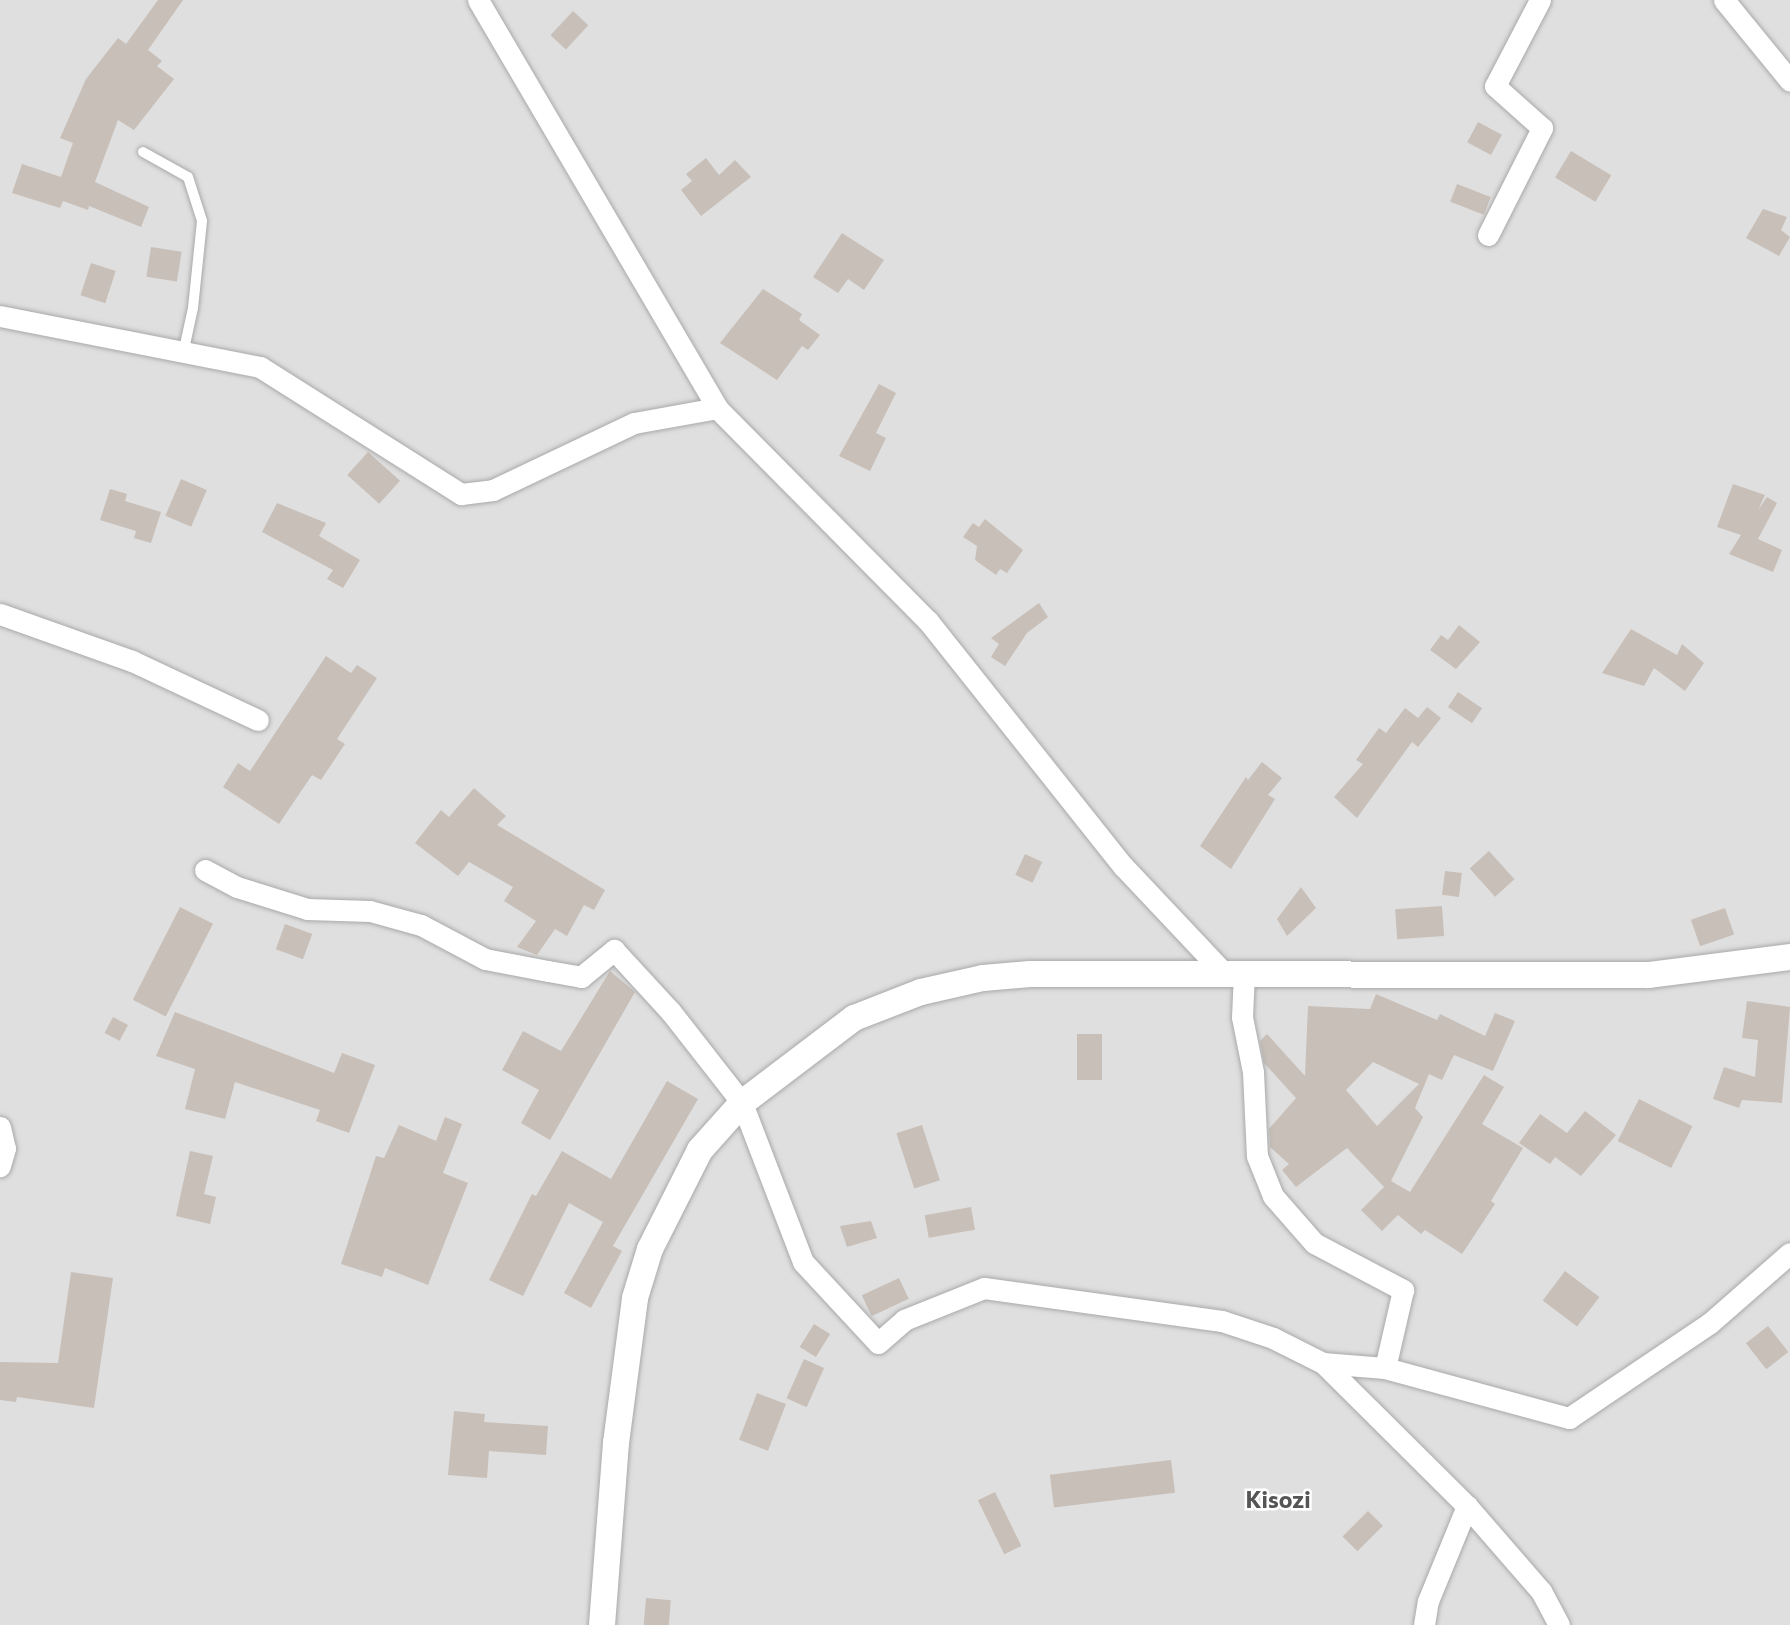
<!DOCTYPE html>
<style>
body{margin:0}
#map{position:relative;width:1790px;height:1625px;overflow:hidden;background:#f2efe9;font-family:Commissioner,sans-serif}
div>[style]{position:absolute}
.residential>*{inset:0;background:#e0dfdf;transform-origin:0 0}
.building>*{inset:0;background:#c7bfb8;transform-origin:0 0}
.roads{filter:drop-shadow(0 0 2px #a9a9a9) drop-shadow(0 0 2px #a9a9a9)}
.service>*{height:10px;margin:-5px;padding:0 5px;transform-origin:5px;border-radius:5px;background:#fff}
.minor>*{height:21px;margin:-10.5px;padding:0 10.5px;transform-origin:10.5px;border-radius:10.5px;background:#fff}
.tertiary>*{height:26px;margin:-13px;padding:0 13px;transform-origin:13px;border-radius:13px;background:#fff}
span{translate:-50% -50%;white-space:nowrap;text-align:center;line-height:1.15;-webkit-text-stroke:5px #fff;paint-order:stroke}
.quarter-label{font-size:23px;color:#555;font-weight:700}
</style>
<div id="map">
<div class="residential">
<i style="left:0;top:0;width:1790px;height:1625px"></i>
</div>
<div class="building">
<i style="clip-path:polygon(158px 0,183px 0,148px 50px,162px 61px,157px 66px,174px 79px,134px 130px,118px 120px,95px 182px,149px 207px,141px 227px,89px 206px,88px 210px,63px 201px,60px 208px,12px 193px,22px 164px,61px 177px,73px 143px,60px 138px,86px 79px,118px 38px,126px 44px)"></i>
<i style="left:573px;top:11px;width:21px;height:33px;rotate:43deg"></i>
<i style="left:1478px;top:122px;width:27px;height:23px;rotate:28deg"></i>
<i style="left:1571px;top:151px;width:47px;height:31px;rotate:31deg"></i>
<i style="clip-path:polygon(706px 158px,719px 175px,735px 160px,751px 177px,701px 216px,681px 190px,692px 181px,686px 174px)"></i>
<i style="left:1457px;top:184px;width:36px;height:19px;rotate:21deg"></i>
<i style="clip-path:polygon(1763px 209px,1787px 217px,1781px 230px,1790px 237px,1779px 256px,1746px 238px)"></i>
<i style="clip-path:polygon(842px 233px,884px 260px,864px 290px,848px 279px,838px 293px,813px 277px)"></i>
<i style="left:151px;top:247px;width:31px;height:30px;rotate:9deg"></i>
<i style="left:91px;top:263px;width:26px;height:34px;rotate:18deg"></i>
<i style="clip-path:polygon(763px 289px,802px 314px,799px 320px,820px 335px,808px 350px,802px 346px,777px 380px,720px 343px)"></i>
<i style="clip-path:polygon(879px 384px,896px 393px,876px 433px,886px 438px,870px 471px,839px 456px)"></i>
<i style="left:368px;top:452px;width:43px;height:31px;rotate:42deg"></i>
<i style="left:181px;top:479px;width:28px;height:40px;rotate:23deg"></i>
<i style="clip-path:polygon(1733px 484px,1765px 495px,1758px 510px,1767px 497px,1777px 503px,1758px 539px,1782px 550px,1773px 572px,1729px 554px,1741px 535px,1717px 527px)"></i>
<i style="clip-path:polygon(110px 489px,127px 494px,125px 501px,161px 512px,151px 543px,134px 538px,136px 531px,100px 520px)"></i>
<i style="clip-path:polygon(277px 503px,326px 523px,319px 536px,360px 560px,343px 588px,327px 579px,333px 570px,262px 532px)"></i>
<i style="clip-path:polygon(985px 519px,1023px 550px,1007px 573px,1000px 569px,996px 575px,975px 560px,977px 546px,963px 537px,973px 523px,979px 527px)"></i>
<i style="clip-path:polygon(1039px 603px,1048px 617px,1027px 633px,1005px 666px,991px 657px,999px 644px,991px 638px)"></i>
<i style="clip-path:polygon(1459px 625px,1480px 642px,1456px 669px,1430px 650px,1441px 635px,1448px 640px)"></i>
<i style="clip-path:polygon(1631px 629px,1677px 655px,1682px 644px,1704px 663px,1685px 691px,1654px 668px,1644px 686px,1602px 673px)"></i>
<i style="clip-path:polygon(326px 656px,351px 673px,357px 665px,377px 678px,337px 739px,345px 744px,321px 780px,312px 775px,279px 824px,223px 787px,238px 763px,250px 771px)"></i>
<i style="left:1458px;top:692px;width:29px;height:18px;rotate:34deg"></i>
<i style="clip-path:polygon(1427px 707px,1441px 718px,1418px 747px,1412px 742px,1357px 818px,1334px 797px,1363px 764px,1356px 760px,1379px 728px,1386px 733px,1405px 708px,1418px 718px)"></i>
<i style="clip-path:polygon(1262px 762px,1282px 778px,1268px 795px,1275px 799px,1231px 869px,1200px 846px,1246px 777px,1248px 780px)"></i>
<i style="clip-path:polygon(474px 788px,506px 816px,497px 825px,605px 890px,594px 910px,584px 905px,567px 936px,555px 929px,537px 955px,517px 947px,536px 921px,504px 901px,513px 887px,469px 862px,458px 876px,415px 843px,441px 810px,449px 817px)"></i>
<i style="left:1489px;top:851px;width:38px;height:26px;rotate:48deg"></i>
<i style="left:1025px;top:854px;width:19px;height:23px;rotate:25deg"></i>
<i style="left:1445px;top:871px;width:17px;height:24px;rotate:7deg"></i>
<i style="clip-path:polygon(1301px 887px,1316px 908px,1287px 936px,1277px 919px)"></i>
<i style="left:1442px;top:906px;width:30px;height:47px;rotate:86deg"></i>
<i style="left:180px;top:907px;width:37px;height:104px;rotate:27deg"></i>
<i style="left:1725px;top:908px;width:28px;height:36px;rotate:71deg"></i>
<i style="left:285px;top:924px;width:29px;height:27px;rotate:20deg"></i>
<i style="clip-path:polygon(610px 971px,635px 992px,550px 1140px,521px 1123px,539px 1090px,502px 1070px,523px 1031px,561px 1051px)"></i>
<i style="clip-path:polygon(evenodd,1376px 994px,1437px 1020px,1440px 1014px,1485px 1036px,1495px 1013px,1515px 1021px,1493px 1071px,1454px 1055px,1442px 1080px,1429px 1074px,1415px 1108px,1423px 1117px,1391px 1181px,1410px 1192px,1484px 1075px,1504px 1087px,1482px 1124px,1523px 1148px,1491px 1201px,1495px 1204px,1462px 1254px,1425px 1230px,1421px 1234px,1398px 1215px,1382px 1231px,1361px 1210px,1384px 1187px,1347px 1148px,1296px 1187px,1282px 1170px,1289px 1164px,1270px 1147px,1269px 1129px,1296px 1098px,1264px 1063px,1260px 1041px,1267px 1034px,1305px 1076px,1308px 1006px,1370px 1009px,1376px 994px,1373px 1062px,1419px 1084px,1377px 1126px,1346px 1090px,1373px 1062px)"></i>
<i style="clip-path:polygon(1747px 1001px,1790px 1007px,1782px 1103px,1742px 1100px,1739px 1108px,1713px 1099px,1724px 1067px,1755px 1077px,1758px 1040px,1742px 1038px)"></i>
<i style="clip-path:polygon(175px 1012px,334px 1073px,342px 1053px,375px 1065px,349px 1133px,316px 1121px,320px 1110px,235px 1082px,225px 1119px,185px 1109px,195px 1069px,156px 1056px)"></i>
<i style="left:113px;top:1017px;width:17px;height:18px;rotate:28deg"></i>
<i style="left:1077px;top:1034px;width:25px;height:46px"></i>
<i style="clip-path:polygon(667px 1081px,698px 1099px,613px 1246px,622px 1251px,591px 1308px,564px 1293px,603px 1222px,569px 1203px,523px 1296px,489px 1280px,532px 1194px,536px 1196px,562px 1151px,611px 1179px)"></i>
<i style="left:1639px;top:1099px;width:60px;height:47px;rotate:27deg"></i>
<i style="clip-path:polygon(1585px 1111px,1616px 1135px,1581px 1176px,1555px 1157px,1550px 1164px,1519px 1143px,1540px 1114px,1567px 1133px)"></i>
<i style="clip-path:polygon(445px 1117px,462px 1124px,443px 1173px,468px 1183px,428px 1285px,385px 1268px,382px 1277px,341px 1264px,376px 1156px,384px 1158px,399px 1125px,436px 1141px)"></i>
<i style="left:922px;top:1125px;width:58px;height:27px;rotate:72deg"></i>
<i style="clip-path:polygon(190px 1151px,213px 1156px,204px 1194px,216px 1197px,210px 1224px,176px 1216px)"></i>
<i style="left:971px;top:1207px;width:23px;height:47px;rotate:80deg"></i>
<i style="clip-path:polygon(871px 1221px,877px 1238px,847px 1247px,840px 1226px)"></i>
<i style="left:1565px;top:1271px;width:43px;height:37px;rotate:37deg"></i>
<i style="clip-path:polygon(71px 1272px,113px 1278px,94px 1408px,17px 1397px,16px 1402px,0 1400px,0 1362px,58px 1363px)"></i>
<i style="left:899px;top:1278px;width:23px;height:41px;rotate:65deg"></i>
<i style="left:814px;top:1324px;width:19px;height:27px;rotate:32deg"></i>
<i style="left:1768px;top:1326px;width:33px;height:28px;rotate:52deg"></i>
<i style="left:804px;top:1359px;width:22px;height:43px;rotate:24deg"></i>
<i style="left:757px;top:1393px;width:31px;height:50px;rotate:21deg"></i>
<i style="clip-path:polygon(454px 1411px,485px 1414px,484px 1422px,548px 1426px,546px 1455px,489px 1451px,487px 1478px,448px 1475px)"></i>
<i style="left:1171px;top:1460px;width:33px;height:122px;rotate:83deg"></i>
<i style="left:995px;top:1492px;width:60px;height:19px;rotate:64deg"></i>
<i style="left:1368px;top:1511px;width:21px;height:36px;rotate:45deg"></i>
<i style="left:646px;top:1598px;width:25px;height:27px;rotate:5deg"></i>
</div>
<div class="roads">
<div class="service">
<i style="left:143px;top:152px;width:51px;rotate:29.1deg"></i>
<i style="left:188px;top:177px;width:46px;rotate:72.3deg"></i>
<i style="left:202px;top:221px;width:87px;rotate:95.9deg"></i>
<i style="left:193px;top:308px;width:47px;rotate:102.3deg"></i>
</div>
<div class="minor">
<i style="left:478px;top:0;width:473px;rotate:59.6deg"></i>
<i style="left:717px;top:408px;width:300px;rotate:45.3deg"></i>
<i style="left:928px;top:621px;width:313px;rotate:51.5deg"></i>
<i style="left:1123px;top:866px;width:144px;rotate:46.7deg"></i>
<i style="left:1724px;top:0;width:104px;rotate:50.8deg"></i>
<i style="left:1488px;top:235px;width:120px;rotate:-63.2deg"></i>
<i style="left:1542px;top:128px;width:63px;rotate:-138.2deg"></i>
<i style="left:1495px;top:86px;width:97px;rotate:-62.4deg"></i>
<i style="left:0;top:316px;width:265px;rotate:11.1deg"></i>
<i style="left:260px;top:367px;width:238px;rotate:32.3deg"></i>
<i style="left:461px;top:494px;width:32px;rotate:-7deg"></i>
<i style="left:493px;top:490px;width:156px;rotate:-25.4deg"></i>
<i style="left:634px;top:423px;width:84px;rotate:-10.2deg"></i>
<i style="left:0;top:614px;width:140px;rotate:19.6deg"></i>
<i style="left:132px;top:661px;width:139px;rotate:25.1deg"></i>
<i style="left:205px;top:870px;width:36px;rotate:28deg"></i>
<i style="left:237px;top:887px;width:73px;rotate:17.4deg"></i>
<i style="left:307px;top:909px;width:63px;rotate:1.8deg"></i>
<i style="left:370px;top:911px;width:53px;rotate:15.4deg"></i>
<i style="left:421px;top:925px;width:72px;rotate:28deg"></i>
<i style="left:485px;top:959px;width:64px;rotate:10.8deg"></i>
<i style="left:548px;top:971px;width:34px;rotate:10deg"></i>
<i style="left:581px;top:977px;width:43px;rotate:-39.3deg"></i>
<i style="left:614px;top:950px;width:84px;rotate:47.4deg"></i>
<i style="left:671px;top:1012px;width:115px;rotate:52deg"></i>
<i style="left:742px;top:1103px;width:170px;rotate:69deg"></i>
<i style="left:803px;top:1262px;width:110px;rotate:47.2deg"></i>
<i style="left:878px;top:1343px;width:35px;rotate:-41deg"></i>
<i style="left:904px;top:1320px;width:86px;rotate:-21.8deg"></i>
<i style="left:984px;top:1288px;width:240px;rotate:7.9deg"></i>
<i style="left:1222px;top:1321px;width:54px;rotate:18.4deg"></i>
<i style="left:1273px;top:1338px;width:56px;rotate:26.6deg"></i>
<i style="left:1323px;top:1363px;width:203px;rotate:44.8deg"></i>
<i style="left:1467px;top:1506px;width:113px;rotate:49deg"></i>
<i style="left:1541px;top:1591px;width:38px;rotate:62deg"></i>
<i style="left:1244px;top:972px;width:45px;rotate:92.5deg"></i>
<i style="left:1242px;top:1017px;width:56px;rotate:78.7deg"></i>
<i style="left:1253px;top:1072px;width:84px;rotate:87.3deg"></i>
<i style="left:1257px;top:1156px;width:43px;rotate:68.2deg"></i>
<i style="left:1273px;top:1196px;width:62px;rotate:48.9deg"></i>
<i style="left:1314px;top:1243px;width:101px;rotate:27.8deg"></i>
<i style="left:1403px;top:1290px;width:80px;rotate:103deg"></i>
<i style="left:0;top:1127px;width:22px;rotate:77deg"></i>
<i style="left:5px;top:1148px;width:19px;rotate:106deg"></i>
<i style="left:1323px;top:1363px;width:62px;rotate:4.6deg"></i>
<i style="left:1385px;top:1368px;width:191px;rotate:15.2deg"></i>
<i style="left:1569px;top:1418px;width:170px;rotate:-34deg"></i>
<i style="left:1710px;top:1323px;width:106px;rotate:-41.2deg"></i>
<i style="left:1424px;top:1625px;width:24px;rotate:-81deg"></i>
<i style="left:1428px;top:1601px;width:103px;rotate:-67.7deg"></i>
</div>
<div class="tertiary">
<i style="left:602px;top:1625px;width:183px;rotate:-85.6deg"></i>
<i style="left:616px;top:1443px;width:146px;rotate:-82.5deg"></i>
<i style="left:635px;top:1298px;width:51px;rotate:-73deg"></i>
<i style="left:650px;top:1249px;width:111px;rotate:-63.2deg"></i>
<i style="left:700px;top:1150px;width:63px;rotate:-48.2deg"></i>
<i style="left:742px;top:1103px;width:141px;rotate:-37.2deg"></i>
<i style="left:854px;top:1018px;width:72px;rotate:-21.2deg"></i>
<i style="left:921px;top:992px;width:64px;rotate:-12.7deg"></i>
<i style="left:983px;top:978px;width:47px;rotate:-4.9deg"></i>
<i style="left:1030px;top:974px;width:619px;rotate:0.09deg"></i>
<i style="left:1649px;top:975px;width:142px;rotate:-7.3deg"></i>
</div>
</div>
<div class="quarter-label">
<span style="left:1278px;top:1499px">Kisozi</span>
</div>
</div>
